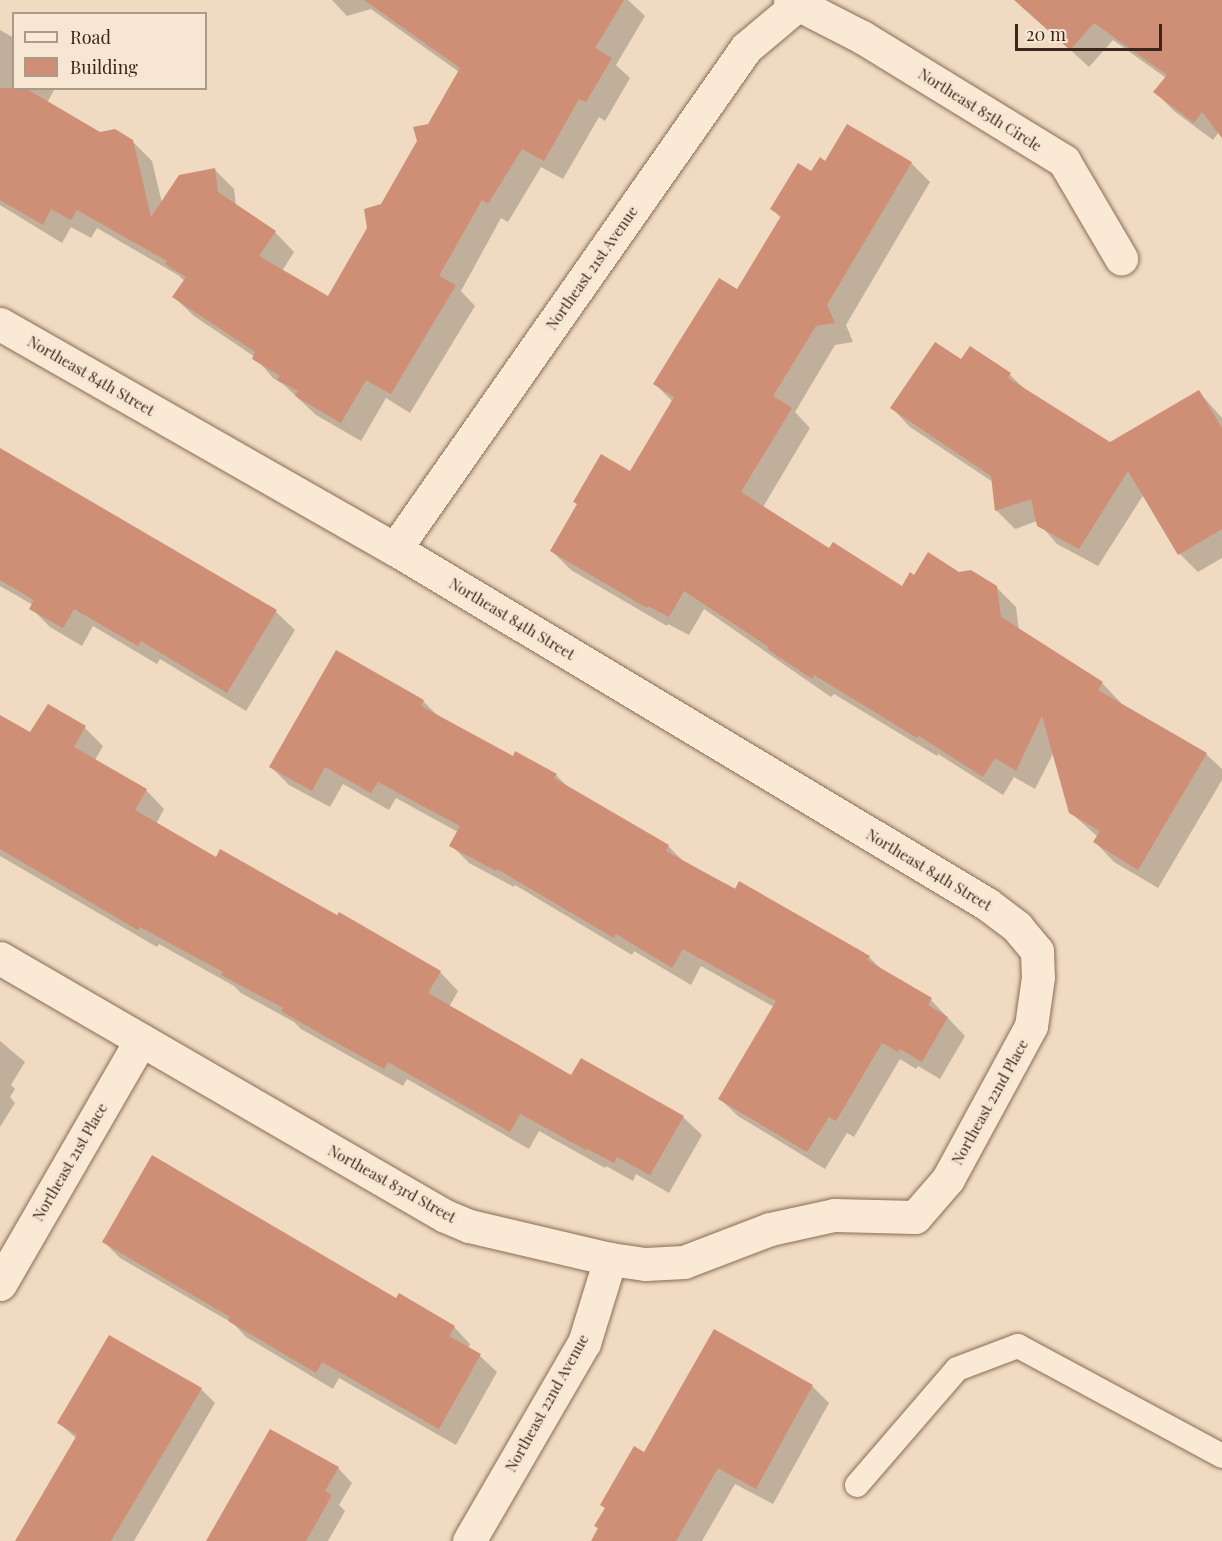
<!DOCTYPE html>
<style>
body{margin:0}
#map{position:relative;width:1222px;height:1541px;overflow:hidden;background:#f0dbc2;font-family:"Playfair Display",serif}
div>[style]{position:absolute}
.shadow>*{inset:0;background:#0003}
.building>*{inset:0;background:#cf8f76}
.roads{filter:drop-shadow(0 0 2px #8a6c58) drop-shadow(0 0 2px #8a6c58)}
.service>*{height:24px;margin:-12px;padding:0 12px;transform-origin:12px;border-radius:12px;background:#faead5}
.minor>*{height:33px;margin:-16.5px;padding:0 16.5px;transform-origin:16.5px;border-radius:16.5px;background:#faead5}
span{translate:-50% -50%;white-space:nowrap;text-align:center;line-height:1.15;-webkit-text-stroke:6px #f7e7d2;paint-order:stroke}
.street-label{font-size:15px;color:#39271d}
.legend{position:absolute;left:12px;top:12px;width:195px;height:78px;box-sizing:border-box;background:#f7e7d2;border:2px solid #ab9a8a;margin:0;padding:8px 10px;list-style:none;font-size:18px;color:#39271d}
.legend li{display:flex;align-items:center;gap:12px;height:30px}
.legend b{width:30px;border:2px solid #ab9a8a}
.scale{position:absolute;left:1015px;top:24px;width:147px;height:27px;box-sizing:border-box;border:3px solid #39271d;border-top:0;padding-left:8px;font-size:18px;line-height:21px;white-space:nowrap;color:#39271d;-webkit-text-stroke:4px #f7e7d2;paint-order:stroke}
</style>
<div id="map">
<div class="shadow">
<i style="clip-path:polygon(332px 0,628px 0,645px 16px,616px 65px,630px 78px,605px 121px,599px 117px,563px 179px,541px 167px,508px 222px,501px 218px,461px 291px,475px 306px,410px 413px,386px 398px,361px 441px,316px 415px,284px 385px,273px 378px,255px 357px,194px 316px,174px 297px,185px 281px,178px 275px,97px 228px,91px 238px,71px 227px,62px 243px,0 205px,0 30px,14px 38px,14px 88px,55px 88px,47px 103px,100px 134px,132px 141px,152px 161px,162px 203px,215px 170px,234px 189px,236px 206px,275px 232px,294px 252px,282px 271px,328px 298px,459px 72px,371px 9px,347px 16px)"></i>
<i style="clip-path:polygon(1040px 0,1222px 0,1222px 135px,1219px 132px,1213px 140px,1174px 111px,1155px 92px,1166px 78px,1113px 40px,1089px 67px,1052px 33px)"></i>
<i style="clip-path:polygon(826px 163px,911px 163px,930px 182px,846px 325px,853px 342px,835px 345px,795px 412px,810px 428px,763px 507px,829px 550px,902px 588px,915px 577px,959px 574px,996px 587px,1016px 607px,1019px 631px,1102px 683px,1121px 703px,1120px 705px,1206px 754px,1222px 769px,1222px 780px,1158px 888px,1114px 862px,1095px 842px,1098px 837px,1070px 812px,1054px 752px,1035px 789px,1014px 777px,1003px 795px,938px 754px,937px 756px,834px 694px,831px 697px,704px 609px,689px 635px,668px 624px,667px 626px,571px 570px,552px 551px,578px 505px,575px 502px,630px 473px,673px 402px,655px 384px,738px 291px,781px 218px,772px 209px)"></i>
<i style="clip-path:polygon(970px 348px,1010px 375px,1029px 393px,1110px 444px,1199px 392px,1222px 418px,1222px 558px,1198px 572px,1180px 554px,1144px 494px,1098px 566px,1057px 544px,1037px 521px,1015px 529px,996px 510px,993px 482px,910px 427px,892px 408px,961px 361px)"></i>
<i style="clip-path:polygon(0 450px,276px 612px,295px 630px,246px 711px,160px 659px,157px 664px,93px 626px,82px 646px,50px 627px,31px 608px,33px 605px,0 586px)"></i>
<i style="clip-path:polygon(336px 652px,423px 701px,440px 718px,513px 758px,556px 775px,571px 790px,668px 846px,685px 863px,869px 957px,884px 972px,931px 1000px,965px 1036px,940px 1079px,918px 1066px,916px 1069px,900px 1059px,854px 1137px,847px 1133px,825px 1169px,738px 1116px,720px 1099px,774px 1007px,701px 966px,691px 985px,634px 951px,632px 955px,515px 885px,514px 887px,469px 863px,451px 845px,458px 832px,396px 798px,389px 810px,343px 784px,330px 807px,289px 785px,271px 767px)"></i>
<i style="clip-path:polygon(0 716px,31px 734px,85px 728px,103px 746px,95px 760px,146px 790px,164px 809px,156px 824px,216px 859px,440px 972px,458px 991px,449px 1007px,572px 1077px,683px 1117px,702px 1135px,669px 1193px,636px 1174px,633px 1181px,606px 1166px,605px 1168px,539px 1131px,529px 1149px,407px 1079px,403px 1086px,301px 1029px,294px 1022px,241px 993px,234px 986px,159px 944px,157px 947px,0 856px)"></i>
<i style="clip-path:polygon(0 1041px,25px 1062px,11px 1085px,15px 1089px,10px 1097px,15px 1103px,0 1127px)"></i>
<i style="clip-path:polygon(104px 1242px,397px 1300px,454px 1327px,470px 1344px,468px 1349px,480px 1356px,497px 1372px,456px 1445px,339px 1378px,333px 1389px,246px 1337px,234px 1324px,120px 1258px)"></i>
<i style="clip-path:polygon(714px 1331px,812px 1386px,829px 1403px,773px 1504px,735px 1484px,702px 1541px,592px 1541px,599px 1529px,596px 1526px,644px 1454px)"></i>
<i style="clip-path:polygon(201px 1389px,215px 1403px,134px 1541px,27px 1541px,77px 1439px,59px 1423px)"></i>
<i style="clip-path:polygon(338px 1468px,352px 1483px,339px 1505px,345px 1511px,328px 1541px,207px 1541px)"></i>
</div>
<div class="building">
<i style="clip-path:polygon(364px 0,624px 0,595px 48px,612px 58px,586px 102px,579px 99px,544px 161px,522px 149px,488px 204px,482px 200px,439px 276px,456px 285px,391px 394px,366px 380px,341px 423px,295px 396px,298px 391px,277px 380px,280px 376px,252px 359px,255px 352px,172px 297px,186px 277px,165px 264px,167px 261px,77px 210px,71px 220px,51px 209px,43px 225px,0 200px,0 88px,25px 88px,100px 132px,115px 129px,133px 140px,151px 217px,179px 175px,215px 168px,218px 192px,276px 231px,259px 256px,328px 296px,367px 228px,364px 209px,381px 204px,417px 141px,413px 127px,428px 124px,460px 68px)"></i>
<i style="clip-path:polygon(1014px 0,1222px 0,1222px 138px,1202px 112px,1194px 123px,1153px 92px,1167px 75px,1094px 23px,1070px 50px)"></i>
<i style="clip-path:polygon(847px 124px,912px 162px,827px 305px,835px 323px,816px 326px,773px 396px,792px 408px,741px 492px,829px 548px,833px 542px,902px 586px,910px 572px,914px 575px,928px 552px,959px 572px,971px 570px,997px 586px,1001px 617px,1103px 682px,1098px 690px,1207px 753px,1138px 870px,1093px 842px,1100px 831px,1069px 813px,1042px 716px,1016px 771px,995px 758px,983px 777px,919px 736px,917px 738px,814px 675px,812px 679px,767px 649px,769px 647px,684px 591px,669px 617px,648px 606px,647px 608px,550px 551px,577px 504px,573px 502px,601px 454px,630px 471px,674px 397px,653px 384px,680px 340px,719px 278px,737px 289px,781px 216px,770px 209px,798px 163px,811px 171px,820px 157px,825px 161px)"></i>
<i style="clip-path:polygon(935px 342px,961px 359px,970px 346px,1011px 373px,1008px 378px,1110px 442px,1199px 390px,1222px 428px,1222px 529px,1178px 555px,1128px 471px,1079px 549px,1037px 526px,1031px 499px,995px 511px,991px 476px,890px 408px)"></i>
<i style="clip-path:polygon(0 448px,277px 610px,227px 693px,141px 641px,138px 646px,74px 609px,63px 628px,29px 609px,34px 600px,0 580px)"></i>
<i style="clip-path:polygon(336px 650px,424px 700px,421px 706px,513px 756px,515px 751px,557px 774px,554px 778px,669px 845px,666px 851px,735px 889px,739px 881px,870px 956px,867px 960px,932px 998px,928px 1005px,948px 1017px,922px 1062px,900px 1049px,898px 1052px,882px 1043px,836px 1121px,829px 1117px,807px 1152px,718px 1099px,776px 1001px,683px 949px,672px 968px,616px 934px,614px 938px,497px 869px,496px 871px,449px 846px,460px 826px,378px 782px,371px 793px,325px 767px,312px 791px,269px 767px)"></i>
<i style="clip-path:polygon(48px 704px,86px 726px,74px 747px,147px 789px,135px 810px,216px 857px,220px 849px,337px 915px,339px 912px,441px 971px,428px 993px,571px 1075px,581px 1058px,684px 1116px,650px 1175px,617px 1157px,614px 1163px,587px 1149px,586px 1150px,520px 1114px,510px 1132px,388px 1062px,384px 1069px,321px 1034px,281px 1011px,283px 1008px,221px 975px,223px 972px,140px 927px,138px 930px,0 849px,0 715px,30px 732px)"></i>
<i style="clip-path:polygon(152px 1155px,396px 1298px,399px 1293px,455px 1326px,449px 1336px,481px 1354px,439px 1429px,322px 1362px,316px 1373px,228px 1321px,230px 1317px,102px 1242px)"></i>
<i style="clip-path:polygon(714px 1329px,813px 1385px,756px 1489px,718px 1468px,676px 1541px,591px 1541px,598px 1528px,594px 1526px,605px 1508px,600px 1505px,634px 1446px,644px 1452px)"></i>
<i style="clip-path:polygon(109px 1335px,202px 1388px,111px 1541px,15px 1541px,77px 1435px,57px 1423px)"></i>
<i style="clip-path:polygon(270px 1429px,339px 1467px,325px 1491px,332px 1495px,306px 1541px,206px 1541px)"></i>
</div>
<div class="roads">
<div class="service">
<i style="left:857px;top:1485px;width:153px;rotate:-49.2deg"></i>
<i style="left:957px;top:1369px;width:65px;rotate:-20.7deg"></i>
<i style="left:1018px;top:1346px;width:232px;rotate:28.3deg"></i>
</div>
<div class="minor">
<i style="left:790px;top:0;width:81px;rotate:27.2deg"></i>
<i style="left:862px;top:37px;width:237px;rotate:31.5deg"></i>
<i style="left:1064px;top:161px;width:113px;rotate:59.6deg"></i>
<i style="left:0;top:324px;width:455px;rotate:29.7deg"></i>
<i style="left:395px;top:549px;width:690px;rotate:30.95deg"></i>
<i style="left:987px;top:904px;width:38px;rotate:37deg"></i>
<i style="left:1017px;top:927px;width:31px;rotate:50deg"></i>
<i style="left:1037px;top:951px;width:26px;rotate:88deg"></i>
<i style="left:1038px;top:977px;width:49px;rotate:98.1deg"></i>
<i style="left:1031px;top:1026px;width:174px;rotate:118.5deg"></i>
<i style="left:948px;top:1179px;width:50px;rotate:131deg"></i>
<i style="left:915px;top:1217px;width:81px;rotate:-178.6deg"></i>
<i style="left:834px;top:1215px;width:66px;rotate:167.7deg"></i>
<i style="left:770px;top:1229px;width:92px;rotate:159deg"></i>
<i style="left:684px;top:1262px;width:39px;rotate:177deg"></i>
<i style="left:645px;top:1264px;width:35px;rotate:-172deg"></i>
<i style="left:610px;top:1259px;width:145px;rotate:-166.8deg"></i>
<i style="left:469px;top:1226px;width:26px;rotate:-157deg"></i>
<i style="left:445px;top:1216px;width:514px;rotate:-149.9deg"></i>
<i style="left:395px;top:549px;width:612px;rotate:-54.98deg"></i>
<i style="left:746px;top:48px;width:75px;rotate:-40.1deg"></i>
<i style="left:0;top:1284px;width:282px;rotate:-60deg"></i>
<i style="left:469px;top:1541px;width:229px;rotate:-59.9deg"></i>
<i style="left:584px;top:1343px;width:88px;rotate:-72.8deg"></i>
</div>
</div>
<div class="street-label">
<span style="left:980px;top:110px;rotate:32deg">Northeast 85th Circle</span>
<span style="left:592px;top:268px;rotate:-55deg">Northeast 21st Avenue</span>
<span style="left:91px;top:376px;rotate:30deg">Northeast 84th Street</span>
<span style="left:512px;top:619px;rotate:31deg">Northeast 84th Street</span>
<span style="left:929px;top:870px;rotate:31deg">Northeast 84th Street</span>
<span style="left:990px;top:1102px;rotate:-61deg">Northeast 22nd Place</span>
<span style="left:70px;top:1162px;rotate:-60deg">Northeast 21st Place</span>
<span style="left:392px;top:1184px;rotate:29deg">Northeast 83rd Street</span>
<span style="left:547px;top:1403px;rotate:-61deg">Northeast 22nd Avenue</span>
</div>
<ul class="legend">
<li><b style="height:8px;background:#faead5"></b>Road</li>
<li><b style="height:16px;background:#cf8f76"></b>Building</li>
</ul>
<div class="scale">20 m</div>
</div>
